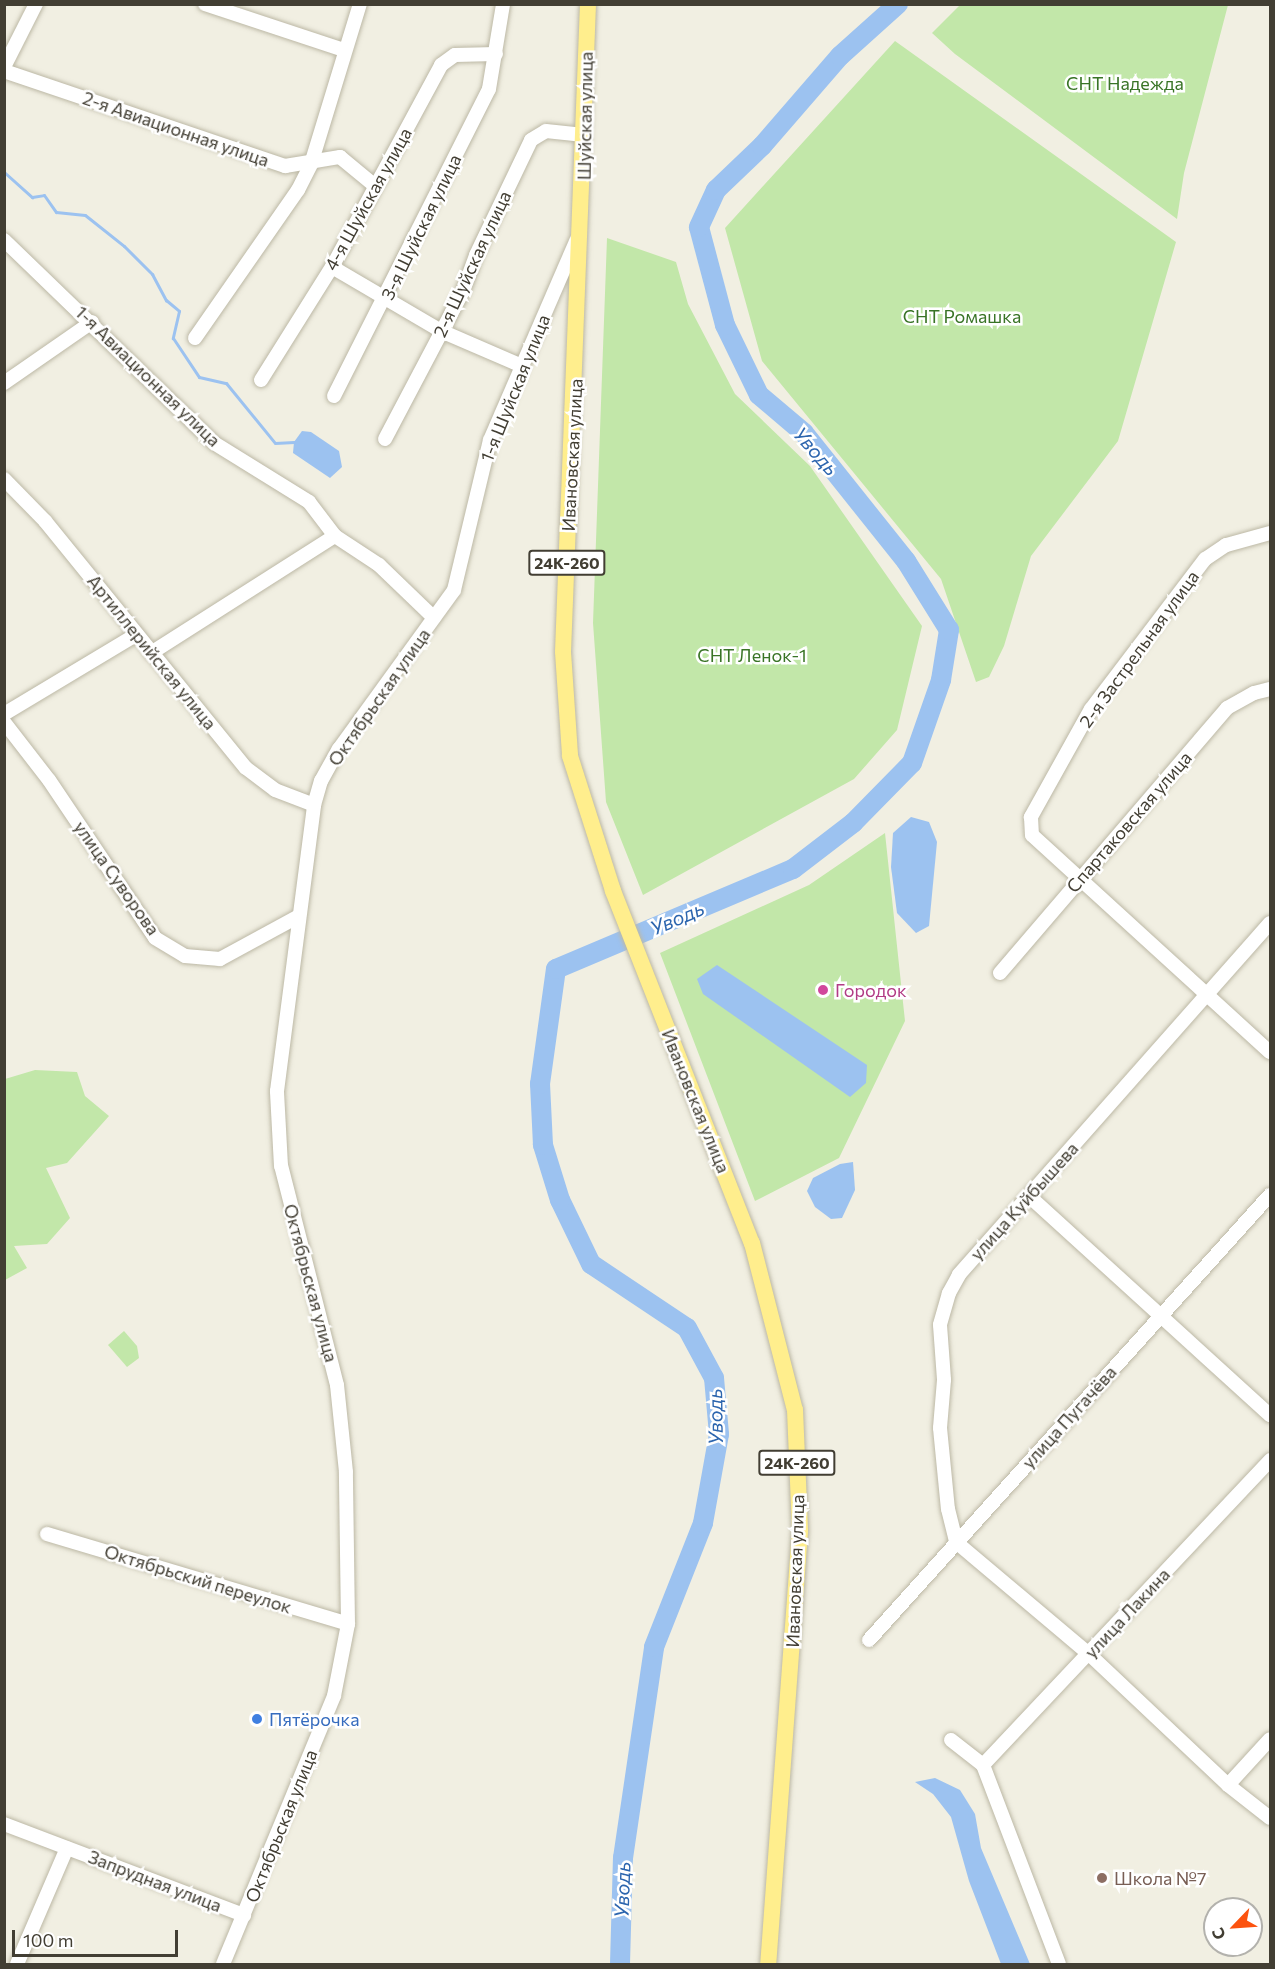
<!DOCTYPE html>
<meta charset="utf-8">
<style>
body{margin:0}
#map{position:relative;width:1275px;height:1969px;overflow:hidden;background:#f1efe2;font-family:Commissioner,sans-serif}
div>[style]{position:absolute}
.green>*{inset:0;background:#c2e7a9}
.water>*{inset:0;background:#9cc2f0}
.stream>*{height:3px;margin:-1.5px;padding:0 1.5px;transform-origin:1.5px;border-radius:1.5px;background:#9cc2f0}
.river>*{height:20px;margin:-10px;padding:0 10px;transform-origin:10px;border-radius:10px;background:#9cc2f0}
.roads{filter:drop-shadow(0 0 2px #bcb8a5) drop-shadow(0 0 2px #bcb8a5)}
.minor>*{height:14px;margin:-7px;padding:0 7px;transform-origin:7px;border-radius:7px;background:#fff}
.major>*{height:16px;margin:-8px;padding:0 8px;transform-origin:8px;border-radius:8px;background:#ffee8d}
.dots>*{width:16px;height:16px;translate:-50% -50%;box-sizing:border-box;border:3px solid #fff;border-radius:50%}
span{translate:-50% -50%;white-space:nowrap;text-align:center;line-height:1.15;-webkit-text-stroke:5px #fff;paint-order:stroke}
.shield-label span{padding:2px 4px;background:#fff;border:2px solid;border-radius:4px;-webkit-text-stroke-width:0}
.shield-label{font-size:16px;color:#423e33;font-weight:700}
.park-label{font-size:18px;color:#397426}
.street-label{font-size:18px;color:#423e33}
.hotel-label{font-size:18px;color:#b23c85}
.left{translate:0 -50%;text-align:left}
.shop-label{font-size:18px;color:#366cbe}
.education-label{font-size:18px;color:#785e54}
.water-label{font-size:20px;color:#2c65ae;font-style:italic}
.frame{position:absolute;inset:0;border:6px solid #423e33;pointer-events:none}
.north{position:absolute;left:1203px;top:1897px;width:60px;height:60px;box-sizing:border-box;background:#fff;border:2px solid #b3b2ad;border-radius:50%;rotate:245deg;font-size:16px;font-weight:700;line-height:24px;text-align:center;color:#423e33}
.north::after{content:'';display:block;margin:auto;width:21px;height:27px;background:#fc530f;clip-path:polygon(50% 0,100% 100%,50% 72%,0 100%)}
.scale{position:absolute;left:12px;top:1930px;width:166px;height:27px;box-sizing:border-box;border:3px solid #423e33;border-top:0;padding-left:8px;font-size:18px;line-height:21px;white-space:nowrap;color:#423e33;-webkit-text-stroke:4px #fff;paint-order:stroke}
</style>
<div id="map">
<div class="green">
<i style="clip-path:polygon(960px 5px,1228px 5px,1184px 173px,1177px 219px,955px 54px,932px 33px)"></i>
<i style="clip-path:polygon(895px 41px,1176px 242px,1118px 441px,1031px 556px,1004px 646px,989px 677px,976px 682px,941px 579px,762px 361px,725px 228px)"></i>
<i style="clip-path:polygon(607px 238px,676px 262px,688px 304px,735px 394px,810px 466px,922px 626px,897px 730px,854px 779px,643px 895px,606px 802px,593px 623px)"></i>
<i style="clip-path:polygon(885px 833px,905px 1021px,839px 1158px,755px 1201px,660px 953px,809px 885px)"></i>
<i style="clip-path:polygon(35px 1070px,77px 1072px,85px 1096px,109px 1116px,67px 1163px,46px 1168px,70px 1218px,47px 1244px,14px 1246px,27px 1268px,5px 1280px,5px 1079px)"></i>
<i style="clip-path:polygon(124px 1331px,137px 1346px,139px 1358px,127px 1367px,108px 1345px)"></i>
</div>
<div class="water">
<i style="clip-path:polygon(302px 431px,311px 432px,339px 451px,342px 467px,330px 478px,293px 453px,294px 442px)"></i>
<i style="clip-path:polygon(911px 817px,929px 822px,937px 842px,929px 926px,916px 933px,897px 913px,891px 867px,893px 833px)"></i>
<i style="clip-path:polygon(717px 965px,867px 1065px,866px 1083px,850px 1097px,703px 994px,697px 979px)"></i>
<i style="clip-path:polygon(853px 1162px,855px 1190px,842px 1218px,831px 1219px,815px 1207px,807px 1191px,813px 1178px,840px 1164px)"></i>
<i style="clip-path:polygon(935px 1778px,960px 1790px,975px 1814px,981px 1848px,1030px 1964px,1001px 1964px,969px 1881px,951px 1817px,933px 1794px,915px 1782px)"></i>
</div>
<div class="stream">
<i style="left:4px;top:172px;width:38px;rotate:42deg"></i>
<i style="left:32px;top:197px;width:12px;rotate:-9deg"></i>
<i style="left:44px;top:195px;width:21px;rotate:55deg"></i>
<i style="left:56px;top:212px;width:29px;rotate:6deg"></i>
<i style="left:85px;top:215px;width:50px;rotate:38.5deg"></i>
<i style="left:124px;top:246px;width:40px;rotate:45deg"></i>
<i style="left:152px;top:274px;width:30px;rotate:62deg"></i>
<i style="left:166px;top:300px;width:17px;rotate:40deg"></i>
<i style="left:179px;top:311px;width:28px;rotate:103deg"></i>
<i style="left:173px;top:338px;width:47px;rotate:56.3deg"></i>
<i style="left:199px;top:377px;width:28px;rotate:13deg"></i>
<i style="left:226px;top:383px;width:77px;rotate:50.8deg"></i>
<i style="left:275px;top:443px;width:19px;rotate:-3deg"></i>
</div>
<div class="river">
<i style="left:620px;top:1964px;width:106px;rotate:-88.4deg"></i>
<i style="left:623px;top:1858px;width:213px;rotate:-81.6deg"></i>
<i style="left:654px;top:1647px;width:133px;rotate:-68.4deg"></i>
<i style="left:703px;top:1523px;width:90px;rotate:-79.8deg"></i>
<i style="left:719px;top:1434px;width:56px;rotate:-95.1deg"></i>
<i style="left:714px;top:1378px;width:57px;rotate:-118.4deg"></i>
<i style="left:687px;top:1328px;width:115px;rotate:-146.3deg"></i>
<i style="left:591px;top:1264px;width:71px;rotate:-115.8deg"></i>
<i style="left:560px;top:1200px;width:58px;rotate:-107.2deg"></i>
<i style="left:543px;top:1145px;width:61px;rotate:-92.8deg"></i>
<i style="left:540px;top:1084px;width:116px;rotate:-82.1deg"></i>
<i style="left:556px;top:969px;width:257px;rotate:-22.9deg"></i>
<i style="left:793px;top:869px;width:76px;rotate:-37.5deg"></i>
<i style="left:853px;top:823px;width:84px;rotate:-45.5deg"></i>
<i style="left:912px;top:763px;width:88px;rotate:-70.7deg"></i>
<i style="left:941px;top:680px;width:51px;rotate:-80.9deg"></i>
<i style="left:949px;top:630px;width:81px;rotate:-121.9deg"></i>
<i style="left:906px;top:561px;width:164px;rotate:-128.6deg"></i>
<i style="left:804px;top:433px;width:59px;rotate:-139.8deg"></i>
<i style="left:759px;top:395px;width:78px;rotate:-115.9deg"></i>
<i style="left:725px;top:325px;width:101px;rotate:-104.9deg"></i>
<i style="left:699px;top:227px;width:41px;rotate:-65.3deg"></i>
<i style="left:716px;top:190px;width:64px;rotate:-43.7deg"></i>
<i style="left:762px;top:146px;width:119px;rotate:-49.1deg"></i>
<i style="left:840px;top:56px;width:78px;rotate:-41.9deg"></i>
</div>
<div class="roads">
<div class="minor">
<i style="left:205px;top:4px;width:146px;rotate:18.3deg"></i>
<i style="left:4px;top:67px;width:71px;rotate:-63.1deg"></i>
<i style="left:4px;top:71px;width:297px;rotate:18.7deg"></i>
<i style="left:285px;top:166px;width:56px;rotate:-9.3deg"></i>
<i style="left:340px;top:157px;width:45px;rotate:39.6deg"></i>
<i style="left:4px;top:240px;width:292px;rotate:44deg"></i>
<i style="left:214px;top:443px;width:112px;rotate:31.8deg"></i>
<i style="left:309px;top:502px;width:43px;rotate:52.6deg"></i>
<i style="left:335px;top:536px;width:53px;rotate:33.4deg"></i>
<i style="left:379px;top:565px;width:76px;rotate:43.9deg"></i>
<i style="left:332px;top:267px;width:126px;rotate:30.4deg"></i>
<i style="left:441px;top:331px;width:88px;rotate:23.4deg"></i>
<i style="left:195px;top:338px;width:180px;rotate:-55.2deg"></i>
<i style="left:298px;top:190px;width:29px;rotate:-63deg"></i>
<i style="left:311px;top:164px;width:167px;rotate:-73deg"></i>
<i style="left:261px;top:380px;width:133px;rotate:-57.9deg"></i>
<i style="left:332px;top:267px;width:230px;rotate:-61.6deg"></i>
<i style="left:441px;top:65px;width:17px;rotate:-36deg"></i>
<i style="left:455px;top:55px;width:41px;rotate:-1.4deg"></i>
<i style="left:4px;top:383px;width:107px;rotate:-34.7deg"></i>
<i style="left:334px;top:396px;width:344px;rotate:-63.2deg"></i>
<i style="left:489px;top:89px;width:86px;rotate:-80.6deg"></i>
<i style="left:385px;top:439px;width:167px;rotate:-62.2deg"></i>
<i style="left:463px;top:291px;width:38px;rotate:-70deg"></i>
<i style="left:476px;top:255px;width:127px;rotate:-64.4deg"></i>
<i style="left:531px;top:140px;width:17px;rotate:-31deg"></i>
<i style="left:546px;top:131px;width:38px;rotate:6deg"></i>
<i style="left:4px;top:479px;width:59px;rotate:45.7deg"></i>
<i style="left:45px;top:521px;width:318px;rotate:50.9deg"></i>
<i style="left:246px;top:768px;width:36px;rotate:37deg"></i>
<i style="left:275px;top:790px;width:42px;rotate:21deg"></i>
<i style="left:1270px;top:533px;width:46px;rotate:164.7deg"></i>
<i style="left:1226px;top:545px;width:25px;rotate:146deg"></i>
<i style="left:1205px;top:559px;width:188px;rotate:127.2deg"></i>
<i style="left:1091px;top:709px;width:124px;rotate:119.1deg"></i>
<i style="left:1031px;top:817px;width:18px;rotate:87deg"></i>
<i style="left:1032px;top:835px;width:322px;rotate:42.4deg"></i>
<i style="left:151px;top:653px;width:218px;rotate:-32.5deg"></i>
<i style="left:4px;top:714px;width:155px;rotate:-31deg"></i>
<i style="left:4px;top:722px;width:73px;rotate:52.2deg"></i>
<i style="left:49px;top:780px;width:190px;rotate:56.1deg"></i>
<i style="left:155px;top:938px;width:35px;rotate:31deg"></i>
<i style="left:185px;top:956px;width:35px;rotate:5deg"></i>
<i style="left:220px;top:959px;width:88px;rotate:-28.6deg"></i>
<i style="left:1270px;top:923px;width:470px;rotate:131.5deg"></i>
<i style="left:959px;top:1275px;width:21px;rotate:119deg"></i>
<i style="left:949px;top:1293px;width:33px;rotate:106deg"></i>
<i style="left:940px;top:1325px;width:55px;rotate:85.8deg"></i>
<i style="left:944px;top:1380px;width:48px;rotate:94.8deg"></i>
<i style="left:940px;top:1428px;width:81px;rotate:84.4deg"></i>
<i style="left:948px;top:1509px;width:34px;rotate:76deg"></i>
<i style="left:956px;top:1542px;width:174px;rotate:40.1deg"></i>
<i style="left:1089px;top:1654px;width:191px;rotate:43.3deg"></i>
<i style="left:1228px;top:1785px;width:53px;rotate:38.2deg"></i>
<i style="left:1000px;top:973px;width:349px;rotate:-49.4deg"></i>
<i style="left:1227px;top:708px;width:31px;rotate:-29deg"></i>
<i style="left:1254px;top:693px;width:16px;rotate:-14deg"></i>
<i style="left:1029px;top:1196px;width:326px;rotate:42.3deg"></i>
<i style="left:47px;top:1534px;width:314px;rotate:16.6deg"></i>
<i style="left:869px;top:1640px;width:599px;rotate:-47.98deg"></i>
<i style="left:951px;top:1740px;width:41px;rotate:38deg"></i>
<i style="left:983px;top:1765px;width:213px;rotate:69.1deg"></i>
<i style="left:983px;top:1765px;width:419px;rotate:-46.7deg"></i>
<i style="left:1228px;top:1785px;width:62px;rotate:-47.6deg"></i>
<i style="left:4px;top:1824px;width:257px;rotate:20.8deg"></i>
<i style="left:17px;top:1964px;width:126px;rotate:-66.7deg"></i>
<i style="left:223px;top:1964px;width:290px;rotate:-67.5deg"></i>
<i style="left:334px;top:1696px;width:73px;rotate:-79deg"></i>
<i style="left:348px;top:1624px;width:152px;rotate:-90.8deg"></i>
<i style="left:346px;top:1472px;width:87px;rotate:-95.9deg"></i>
<i style="left:337px;top:1385px;width:226px;rotate:-104.3deg"></i>
<i style="left:281px;top:1166px;width:75px;rotate:-93.1deg"></i>
<i style="left:277px;top:1091px;width:288px;rotate:-82.6deg"></i>
<i style="left:314px;top:805px;width:25px;rotate:-74deg"></i>
<i style="left:321px;top:781px;width:37px;rotate:-61deg"></i>
<i style="left:339px;top:749px;width:196px;rotate:-54.1deg"></i>
<i style="left:454px;top:590px;width:154px;rotate:-76.5deg"></i>
<i style="left:490px;top:440px;width:217px;rotate:-66.6deg"></i>
</div>
<div class="major">
<i style="left:588px;top:4px;width:648px;rotate:92.21deg"></i>
<i style="left:563px;top:652px;width:104px;rotate:86.1deg"></i>
<i style="left:570px;top:756px;width:142px;rotate:72.3deg"></i>
<i style="left:613px;top:891px;width:378px;rotate:68.5deg"></i>
<i style="left:752px;top:1243px;width:172px;rotate:75.6deg"></i>
<i style="left:795px;top:1410px;width:121px;rotate:87.6deg"></i>
<i style="left:800px;top:1531px;width:434px;rotate:94.2deg"></i>
</div>
</div>
<div class="dots">
<i style="left:823px;top:990px;background:#d1479c"></i>
<i style="left:257px;top:1719px;background:#3f7fe0"></i>
<i style="left:1102px;top:1878px;background:#8d6e63"></i>
</div>
<div class="shield-label">
<span style="left:567px;top:563px">24К-260</span>
<span style="left:797px;top:1463px">24К-260</span>
</div>
<div class="park-label">
<span style="left:1125px;top:83px">СНТ Надежда</span>
<span style="left:962px;top:316px">СНТ Ромашка</span>
<span style="left:752px;top:655px">СНТ Ленок-1</span>
</div>
<div class="street-label">
<span style="left:585px;top:116px;rotate:-89deg">Шуйская улица</span>
<span style="left:176px;top:129px;rotate:19deg">2-я Авиационная улица</span>
<span style="left:368px;top:199px;rotate:-61deg">4-я Шуйская улица</span>
<span style="left:421px;top:227px;rotate:-64deg">3-я Шуйская улица</span>
<span style="left:472px;top:264px;rotate:-65deg">2-я Шуйская улица</span>
<span style="left:148px;top:376px;rotate:44deg">1-я Авиационная улица</span>
<span style="left:515px;top:388px;rotate:-68deg">1-я Шуйская улица</span>
<span style="left:572px;top:455px;rotate:-87deg">Ивановская улица</span>
<span style="left:1139px;top:649px;rotate:-54deg">2-я Застрельная улица</span>
<span style="left:152px;top:652px;rotate:51deg">Артиллерийская улица</span>
<span style="left:379px;top:697px;rotate:-55deg">Октябрьская улица</span>
<span style="left:1129px;top:822px;rotate:-49deg">Спартаковская улица</span>
<span style="left:117px;top:878px;rotate:55deg">улица Суворова</span>
<span style="left:696px;top:1101px;rotate:68deg">Ивановская улица</span>
<span style="left:1024px;top:1201px;rotate:-48deg">улица Куйбышева</span>
<span style="left:311px;top:1283px;rotate:75deg">Октябрьская улица</span>
<span style="left:1069px;top:1417px;rotate:-48deg">улица Пугачёва</span>
<span style="left:795px;top:1571px;rotate:-88deg">Ивановская улица</span>
<span style="left:198px;top:1579px;rotate:17deg">Октябрьский переулок</span>
<span style="left:1127px;top:1613px;rotate:-47deg">улица Лакина</span>
<span style="left:281px;top:1826px;rotate:-68deg">Октябрьская улица</span>
<span style="left:155px;top:1881px;rotate:21deg">Запрудная улица</span>
</div>
<div class="hotel-label">
<span class="left" style="left:835px;top:990px">Городок</span>
</div>
<div class="shop-label">
<span class="left" style="left:269px;top:1719px">Пятёрочка</span>
</div>
<div class="education-label">
<span class="left" style="left:1114px;top:1878px">Школа №7</span>
</div>
<div class="water-label">
<span style="left:816px;top:451px;rotate:49deg">Уводь</span>
<span style="left:677px;top:918px;rotate:-23deg">Уводь</span>
<span style="left:715px;top:1417px;rotate:-91deg">Уводь</span>
<span style="left:622px;top:1890px;rotate:-88deg">Уводь</span>
</div>
<div class="frame"></div>
<div class="north">С</div>
<div class="scale">100 m</div>
</div>
